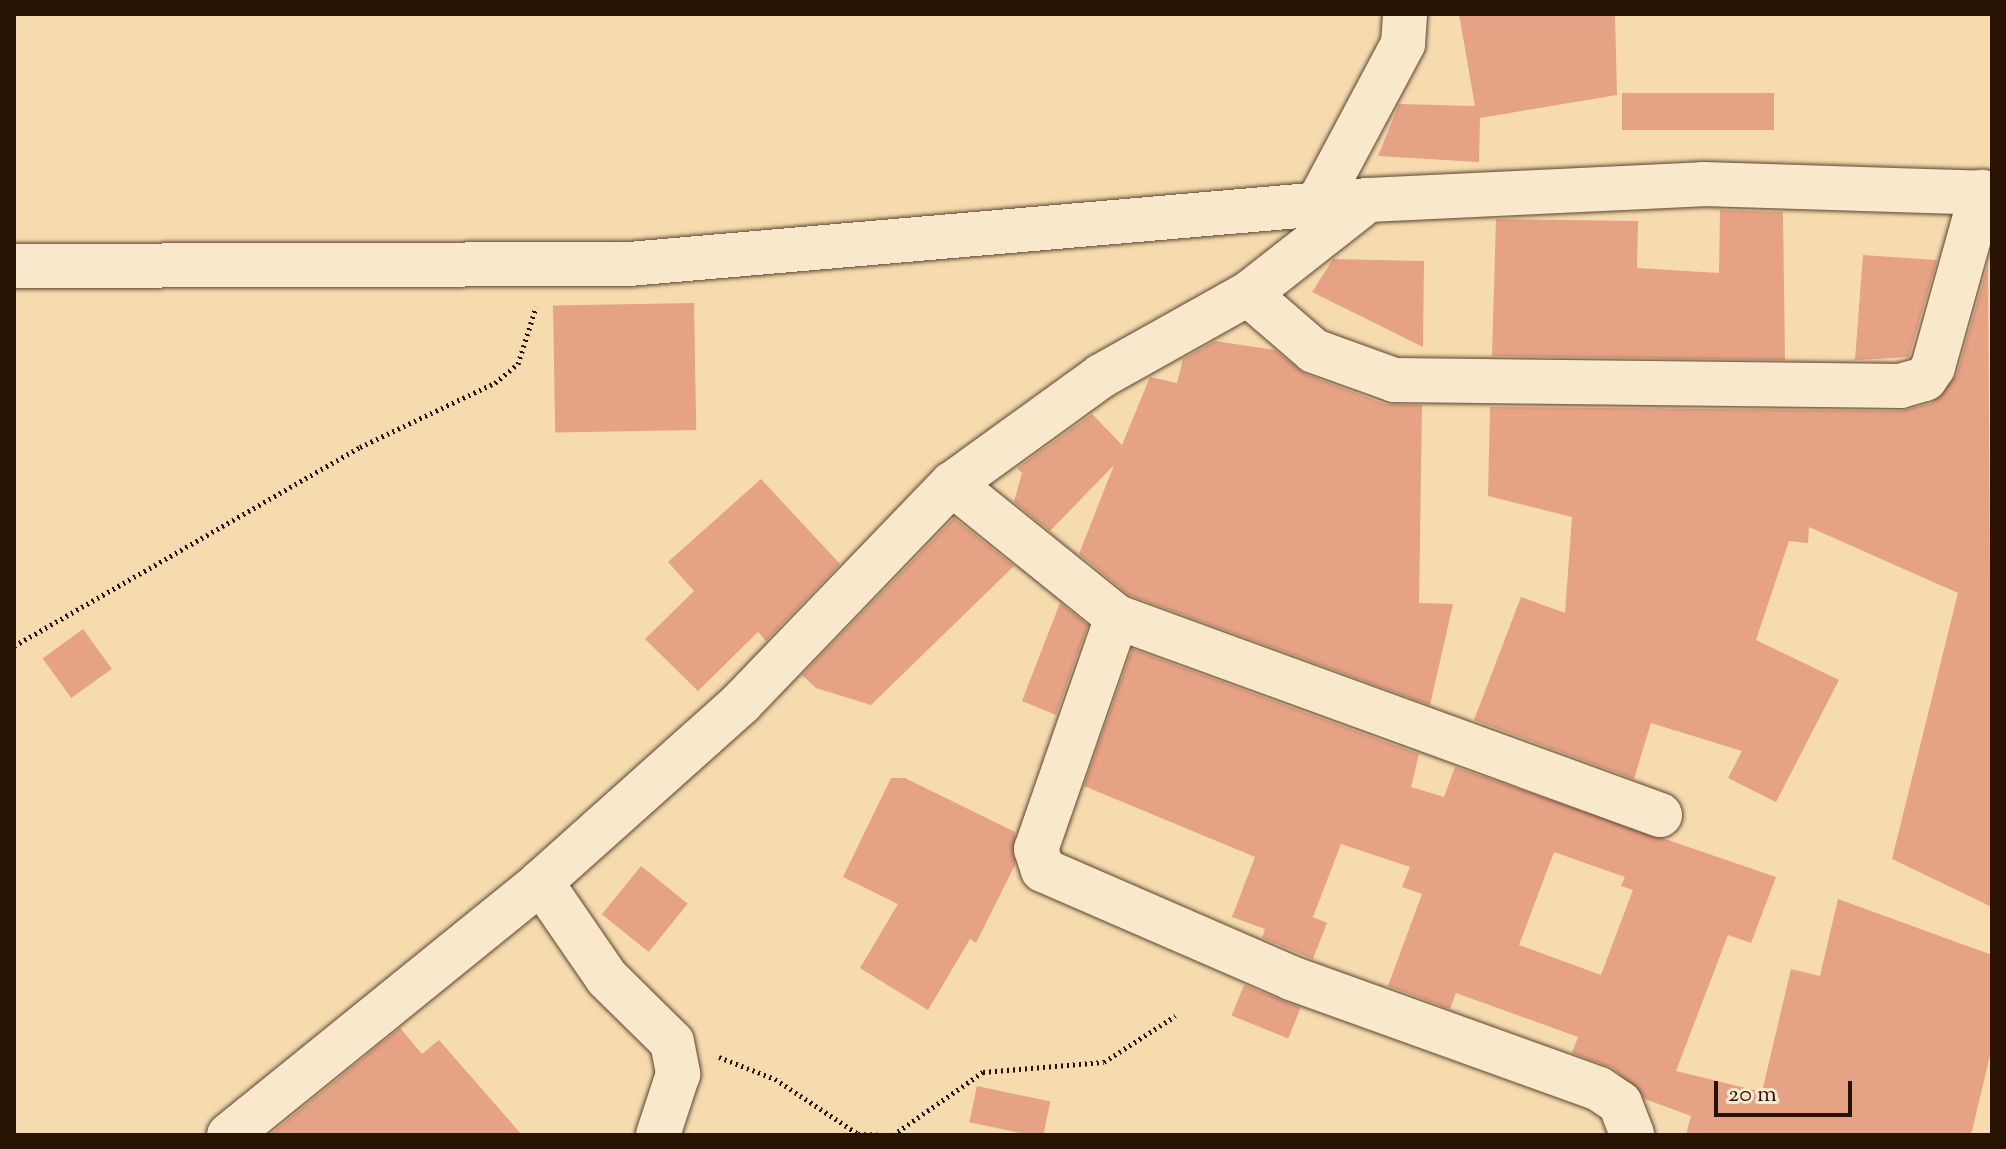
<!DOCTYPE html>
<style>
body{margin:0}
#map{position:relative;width:2006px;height:1149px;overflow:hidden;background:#f6dbaf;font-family:"Sorts Mill Goudy",serif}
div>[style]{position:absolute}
.building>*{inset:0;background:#e6a284;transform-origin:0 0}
.path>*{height:5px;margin-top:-2.5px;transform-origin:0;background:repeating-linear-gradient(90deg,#281303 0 2px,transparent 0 6px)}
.roads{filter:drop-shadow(0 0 2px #5c452e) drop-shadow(0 0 2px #5c452e)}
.minor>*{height:44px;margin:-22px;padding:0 22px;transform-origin:22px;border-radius:22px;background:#f9e8cb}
span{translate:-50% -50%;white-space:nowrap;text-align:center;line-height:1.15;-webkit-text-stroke:7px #f9e8cb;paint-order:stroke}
.frame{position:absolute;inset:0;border:16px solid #281303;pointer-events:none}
.scale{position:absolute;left:1714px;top:1081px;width:138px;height:36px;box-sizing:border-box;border:4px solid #281303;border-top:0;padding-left:10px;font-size:24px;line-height:28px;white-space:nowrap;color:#281303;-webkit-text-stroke:6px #f9e8cb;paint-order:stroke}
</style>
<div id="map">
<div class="building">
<i style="clip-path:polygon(1459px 14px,1615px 14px,1617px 95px,1480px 118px,1479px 162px,1378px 156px,1399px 104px,1475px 106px)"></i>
<i style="left:1774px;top:93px;width:37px;height:152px;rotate:90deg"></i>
<i style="clip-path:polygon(1720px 210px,1783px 212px,1785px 360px,1492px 356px,1496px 219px,1638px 221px,1637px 268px,1719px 273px)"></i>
<i style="clip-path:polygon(1863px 255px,1937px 260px,1909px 357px,1855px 360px)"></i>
<i style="clip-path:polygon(1333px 259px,1424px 261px,1423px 347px,1312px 292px)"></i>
<i style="clip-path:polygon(1988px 264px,1992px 907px,1892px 859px,1958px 593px,1809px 527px,1808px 543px,1789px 541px,1756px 640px,1839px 680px,1776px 802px,1728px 778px,1742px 751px,1651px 723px,1634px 779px,1474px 720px,1521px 597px,1565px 613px,1572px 517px,1488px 496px,1490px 407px,1900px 411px,1932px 403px,1957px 374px)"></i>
<i style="left:694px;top:303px;width:127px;height:141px;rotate:89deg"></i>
<i style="clip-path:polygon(1215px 341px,1275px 350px,1305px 374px,1385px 404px,1422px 405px,1419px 603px,1453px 604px,1430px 705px,1129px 595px,1079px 554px,1114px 465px,1050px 531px,1014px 502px,1022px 473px,1017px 468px,1092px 414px,1122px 445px,1150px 377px,1177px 383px,1183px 359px)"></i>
<i style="clip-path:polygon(761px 479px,840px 564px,766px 641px,758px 632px,698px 691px,645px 639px,694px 591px,668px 562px)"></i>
<i style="clip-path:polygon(954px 518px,1014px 566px,871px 705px,816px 688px,802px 675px)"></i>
<i style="clip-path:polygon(1060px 603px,1088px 625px,1056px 715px,1022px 701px)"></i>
<i style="left:83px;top:629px;width:49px;height:50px;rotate:54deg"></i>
<i style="clip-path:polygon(evenodd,1132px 649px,1419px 754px,1411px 787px,1444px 797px,1455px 767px,1776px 877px,1751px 943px,1728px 935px,1676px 1071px,1762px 1092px,1791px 969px,1820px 976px,1838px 899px,1992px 955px,1992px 1047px,1971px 1135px,1686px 1135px,1691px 1116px,1645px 1099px,1613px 1068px,1572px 1053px,1578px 1037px,1456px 993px,1450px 1009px,1388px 986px,1422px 894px,1402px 887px,1410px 867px,1341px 844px,1313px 917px,1327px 923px,1313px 959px,1262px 938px,1265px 929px,1232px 917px,1255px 857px,1084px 786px,1132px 649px,1554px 852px,1625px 877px,1621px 886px,1633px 890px,1601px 975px,1519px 945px,1554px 852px)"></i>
<i style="clip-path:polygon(891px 778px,905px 778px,1015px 832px,1015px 865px,976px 943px,970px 939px,928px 1010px,860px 968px,898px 904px,843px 877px)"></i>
<i style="left:641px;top:866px;width:60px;height:62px;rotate:39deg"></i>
<i style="left:1244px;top:985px;width:61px;height:33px;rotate:22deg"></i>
<i style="clip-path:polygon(400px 1028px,422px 1054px,439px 1040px,522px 1135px,269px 1135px)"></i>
<i style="left:977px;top:1086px;width:75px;height:37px;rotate:12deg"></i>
</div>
<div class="path">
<i style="left:14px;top:646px;width:399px;rotate:-29.9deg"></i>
<i style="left:360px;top:447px;width:149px;rotate:-25.4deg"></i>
<i style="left:495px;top:383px;width:30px;rotate:-40deg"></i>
<i style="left:518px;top:364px;width:60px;rotate:-72.5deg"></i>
<i style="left:719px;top:1057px;width:60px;rotate:21.4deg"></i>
<i style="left:775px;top:1079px;width:100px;rotate:33.5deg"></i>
<i style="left:858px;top:1134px;width:23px;rotate:2deg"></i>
<i style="left:893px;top:1135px;width:110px;rotate:-35deg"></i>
<i style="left:983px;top:1072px;width:121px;rotate:-4.7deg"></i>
<i style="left:1104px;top:1062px;width:85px;rotate:-32.9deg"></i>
</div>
<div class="roads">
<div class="minor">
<i style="left:1317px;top:205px;width:183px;rotate:-61.9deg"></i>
<i style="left:1403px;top:44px;width:30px;rotate:-86deg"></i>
<i style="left:14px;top:266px;width:615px;rotate:-0.19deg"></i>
<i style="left:629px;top:264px;width:742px;rotate:-4.95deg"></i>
<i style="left:1368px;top:200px;width:335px;rotate:-2.7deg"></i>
<i style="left:1703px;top:184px;width:289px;rotate:1.8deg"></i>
<i style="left:1248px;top:294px;width:87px;rotate:40.8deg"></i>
<i style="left:1314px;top:351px;width:85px;rotate:19.9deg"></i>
<i style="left:1394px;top:380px;width:506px;rotate:0.68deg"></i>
<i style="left:1900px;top:386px;width:26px;rotate:-16deg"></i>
<i style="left:1925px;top:379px;width:14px;rotate:-56deg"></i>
<i style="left:1933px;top:367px;width:182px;rotate:-74.4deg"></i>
<i style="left:952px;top:484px;width:212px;rotate:38.9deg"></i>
<i style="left:1117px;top:617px;width:578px;rotate:20.03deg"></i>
<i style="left:1117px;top:617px;width:246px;rotate:109.2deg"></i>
<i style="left:1036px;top:849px;width:22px;rotate:72deg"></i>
<i style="left:1043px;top:870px;width:270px;rotate:23.5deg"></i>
<i style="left:1291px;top:978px;width:327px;rotate:19.8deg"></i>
<i style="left:1599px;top:1089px;width:25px;rotate:34deg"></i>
<i style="left:1620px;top:1103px;width:34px;rotate:69deg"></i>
<i style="left:541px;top:882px;width:116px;rotate:55.5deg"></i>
<i style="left:607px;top:978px;width:91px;rotate:44.6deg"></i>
<i style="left:672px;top:1042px;width:33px;rotate:79deg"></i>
<i style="left:678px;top:1074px;width:64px;rotate:108.2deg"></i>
<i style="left:229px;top:1135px;width:402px;rotate:-39deg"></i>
<i style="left:541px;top:882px;width:268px;rotate:-41.8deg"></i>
<i style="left:741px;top:703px;width:304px;rotate:-46.1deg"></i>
<i style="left:952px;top:484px;width:184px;rotate:-35.9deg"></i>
<i style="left:1101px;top:376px;width:168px;rotate:-29.2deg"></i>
<i style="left:1248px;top:294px;width:152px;rotate:-38.1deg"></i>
</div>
</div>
<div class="frame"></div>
<div class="scale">20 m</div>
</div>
